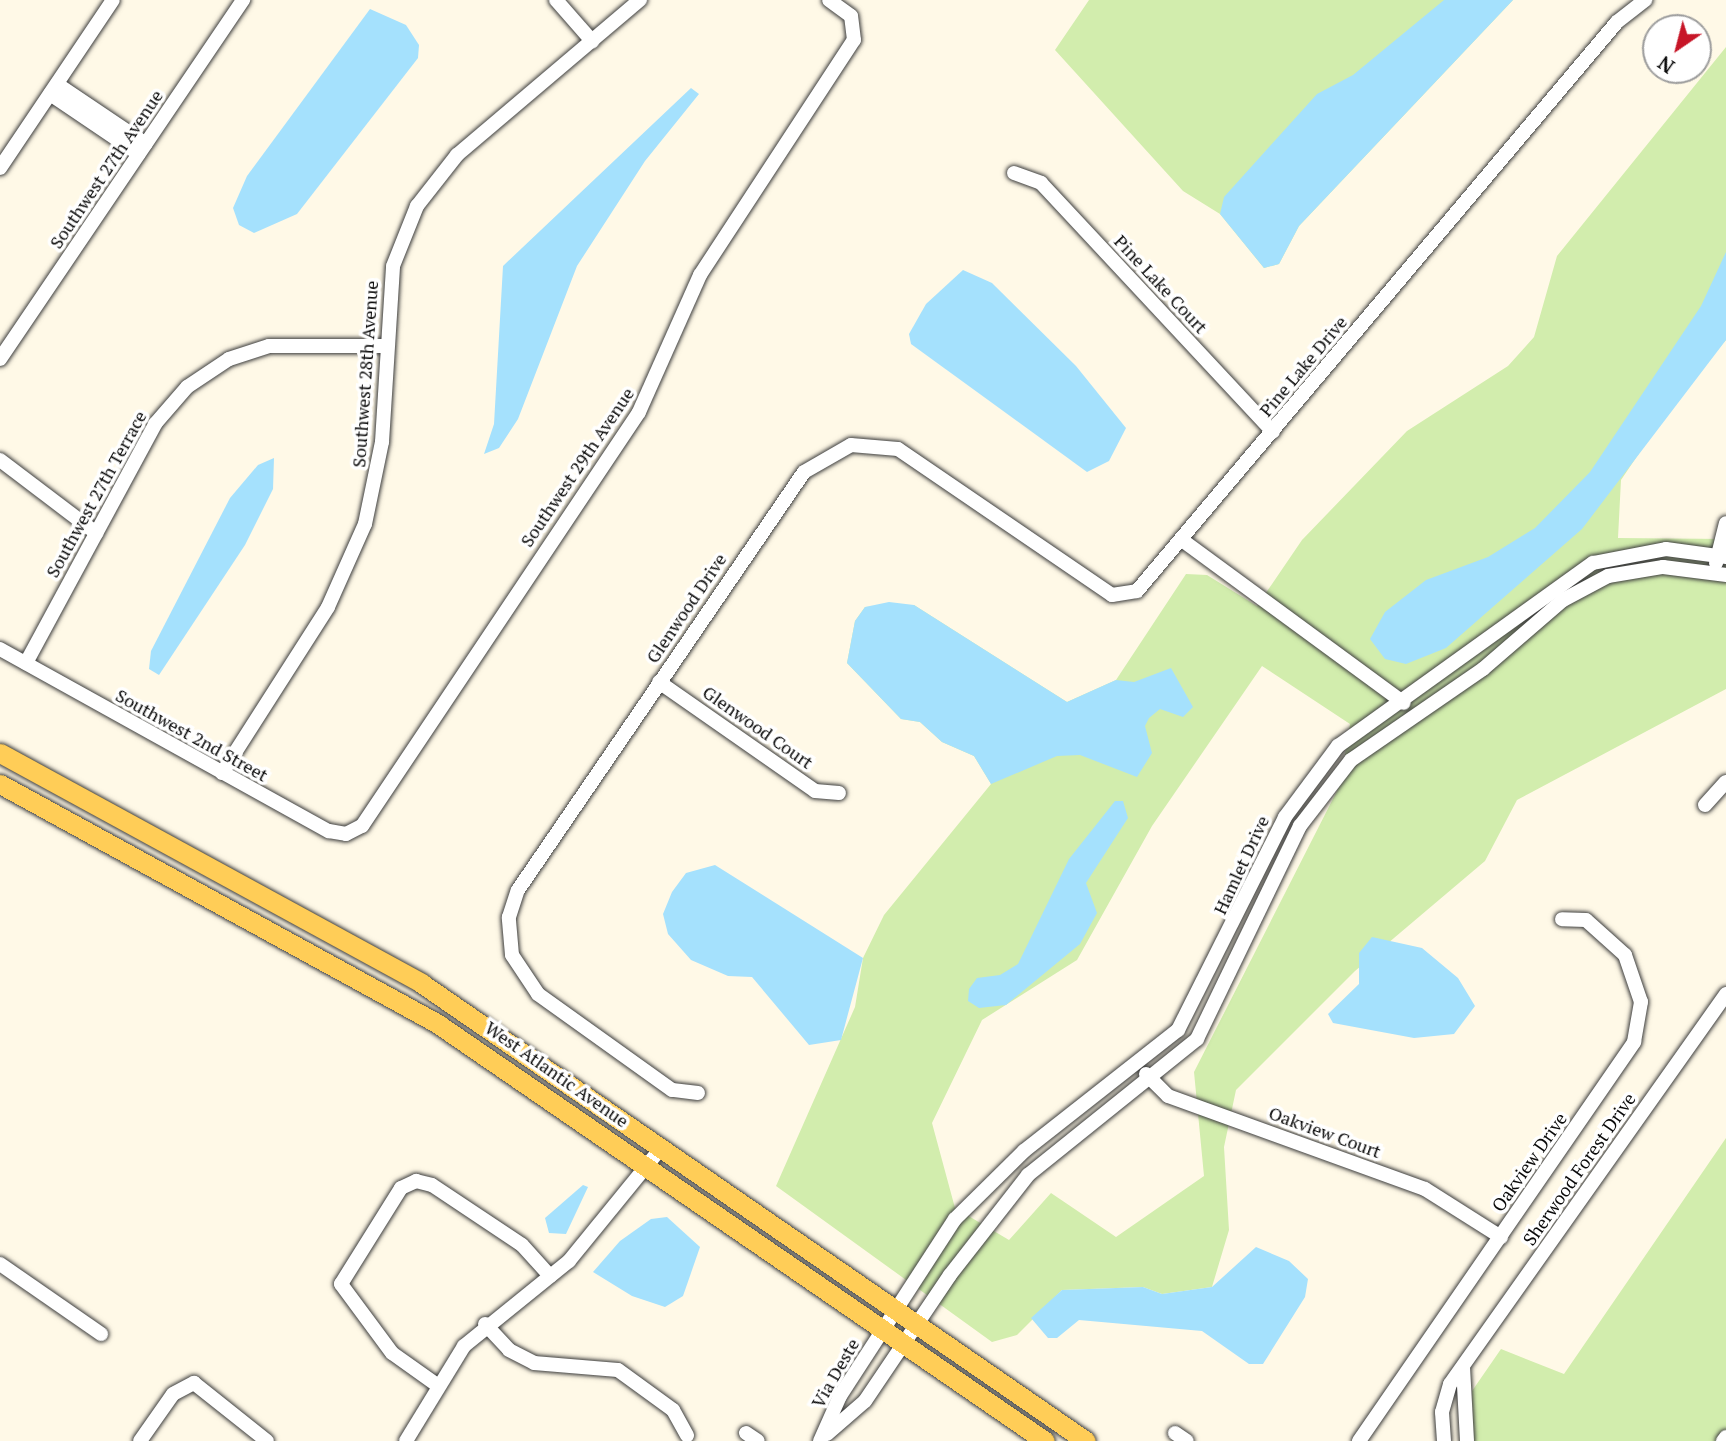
<!DOCTYPE html>
<style>
body{margin:0}
#map{position:relative;width:1726px;height:1441px;overflow:hidden;background:#fff9e7;font-family:"PT Serif",serif}
div>[style]{position:absolute}
.green>*{inset:0;background:#d2edad}
.water>*{inset:0;background:#a5e1fd}
.roads{filter:drop-shadow(0 0 2px #3d3d3d) drop-shadow(0 0 2px #3d3d3d)}
.minor>*{height:14px;margin:-7px;padding:0 7px;transform-origin:7px;border-radius:7px;background:#fff}
.major>*{height:19px;margin:-9.5px;padding:0 9.5px;transform-origin:9.5px;border-radius:9.5px;background:#ffcd57}
span{translate:-50% -50%;white-space:nowrap;text-align:center;line-height:1.15;-webkit-text-stroke:7px #fff;paint-order:stroke}
.street-label{font-size:18px;color:#0a0a0a}
.north{position:absolute;left:1642px;top:14px;width:70px;height:70px;box-sizing:border-box;background:#fff;border:2px solid #9d9d9d;border-radius:50%;rotate:215deg;font-size:19px;font-weight:700;line-height:28px;text-align:center;color:#0a0a0a}
.north::after{content:'';display:block;margin:auto;width:24px;height:32px;background:#c71527;clip-path:polygon(50% 0,100% 100%,50% 72%,0 100%)}
</style>
<div id="map">
<div class="green">
<i style="clip-path:polygon(1089px 0,1513px 0,1299px 226px,1279px 264px,1264px 268px,1220px 214px,1183px 191px,1055px 50px)"></i>
<i style="clip-path:polygon(evenodd,1726px 47px,1726px 340px,1677px 397px,1621px 480px,1618px 538px,1726px 539px,1726px 689px,1517px 800px,1485px 861px,1355px 971px,1236px 1090px,1224px 1147px,1229px 1230px,1212px 1287px,1162px 1294px,1143px 1287px,1062px 1290px,1017px 1335px,992px 1342px,776px 1186px,855px 1007px,863px 958px,884px 915px,991px 784px,974px 756px,942px 742px,920px 722px,901px 719px,847px 663px,855px 621px,865px 607px,914px 605px,1067px 702px,1116px 680px,1186px 574px,1207px 575px,1257px 606px,1302px 540px,1407px 431px,1508px 366px,1534px 337px,1557px 256px,1726px 47px,1262px 666px,1350px 724px,1340px 785px,1194px 1072px,1204px 1176px,1116px 1237px,1051px 1193px,1009px 1240px,955px 1208px,932px 1123px,982px 1020px,1077px 960px,1152px 826px,1262px 666px)"></i>
<i style="clip-path:polygon(1726px 1138px,1726px 1441px,1473px 1441px,1472px 1391px,1501px 1349px,1564px 1374px)"></i>
</div>
<div class="water">
<i style="clip-path:polygon(1444px 0,1513px 0,1299px 226px,1279px 264px,1264px 268px,1220px 214px,1224px 197px,1317px 94px,1353px 75px)"></i>
<i style="clip-path:polygon(370px 9px,406px 25px,419px 45px,418px 58px,297px 214px,254px 233px,239px 225px,233px 208px,247px 176px)"></i>
<i style="clip-path:polygon(691px 88px,699px 94px,645px 161px,577px 266px,518px 419px,499px 448px,484px 454px,494px 424px,503px 266px)"></i>
<i style="clip-path:polygon(1726px 252px,1726px 340px,1582px 529px,1446px 648px,1406px 664px,1385px 659px,1370px 639px,1385px 612px,1426px 580px,1488px 557px,1535px 528px,1590px 472px,1701px 306px)"></i>
<i style="clip-path:polygon(963px 270px,992px 283px,1076px 366px,1126px 428px,1109px 461px,1087px 472px,911px 344px,909px 334px,926px 304px)"></i>
<i style="clip-path:polygon(274px 458px,273px 489px,245px 545px,159px 675px,149px 669px,151px 651px,230px 498px,258px 465px)"></i>
<i style="clip-path:polygon(889px 602px,914px 605px,1067px 702px,1116px 680px,1134px 682px,1171px 668px,1193px 707px,1183px 717px,1160px 709px,1149px 718px,1145px 726px,1152px 753px,1137px 777px,1080px 755px,1057px 756px,991px 784px,974px 756px,942px 742px,920px 722px,901px 719px,847px 663px,855px 621px,865px 607px)"></i>
<i style="clip-path:polygon(1115px 801px,1123px 801px,1128px 818px,1086px 883px,1097px 913px,1080px 944px,1006px 1005px,979px 1008px,968px 1001px,969px 989px,977px 978px,1000px 975px,1018px 964px,1069px 859px)"></i>
<i style="clip-path:polygon(715px 865px,863px 958px,841px 1040px,809px 1045px,752px 977px,728px 976px,691px 960px,668px 934px,663px 914px,672px 892px,686px 873px)"></i>
<i style="clip-path:polygon(1372px 937px,1422px 948px,1458px 978px,1475px 1006px,1454px 1034px,1414px 1038px,1333px 1023px,1328px 1014px,1359px 984px,1359px 953px)"></i>
<i style="clip-path:polygon(583px 1185px,588px 1187px,566px 1234px,549px 1233px,545px 1218px)"></i>
<i style="clip-path:polygon(667px 1217px,700px 1247px,683px 1296px,665px 1307px,632px 1296px,593px 1272px,620px 1241px,651px 1219px)"></i>
<i style="clip-path:polygon(1256px 1247px,1289px 1261px,1308px 1279px,1305px 1297px,1263px 1364px,1249px 1364px,1202px 1331px,1079px 1320px,1057px 1338px,1048px 1338px,1031px 1318px,1062px 1290px,1143px 1287px,1162px 1294px,1212px 1287px)"></i>
</div>
<div class="roads">
<div class="minor">
<i style="left:556px;top:0;width:55px;rotate:48.7deg"></i>
<i style="left:57px;top:84px;width:107px;rotate:34deg"></i>
<i style="left:50px;top:94px;width:107px;rotate:34deg"></i>
<i style="left:0;top:168px;width:202px;rotate:-56.1deg"></i>
<i style="left:1014px;top:173px;width:29px;rotate:20deg"></i>
<i style="left:1041px;top:183px;width:340px;rotate:47deg"></i>
<i style="left:0;top:359px;width:434px;rotate:-55.9deg"></i>
<i style="left:0;top:460px;width:121px;rotate:37.2deg"></i>
<i style="left:1182px;top:540px;width:275px;rotate:36.3deg"></i>
<i style="left:1716px;top:563px;width:41px;rotate:-76deg"></i>
<i style="left:0;top:649px;width:376px;rotate:29deg"></i>
<i style="left:329px;top:831px;width:17px;rotate:10deg"></i>
<i style="left:346px;top:834px;width:18px;rotate:-27deg"></i>
<i style="left:362px;top:826px;width:498px;rotate:-56.2deg"></i>
<i style="left:639px;top:412px;width:150px;rotate:-66deg"></i>
<i style="left:700px;top:275px;width:281px;rotate:-56.8deg"></i>
<i style="left:854px;top:40px;width:24px;rotate:-97deg"></i>
<i style="left:851px;top:16px;width:27px;rotate:-144deg"></i>
<i style="left:26px;top:663px;width:272px;rotate:-61.6deg"></i>
<i style="left:155px;top:424px;width:49px;rotate:-49.1deg"></i>
<i style="left:187px;top:387px;width:50px;rotate:-33.7deg"></i>
<i style="left:229px;top:359px;width:42px;rotate:-18deg"></i>
<i style="left:269px;top:346px;width:117px"></i>
<i style="left:659px;top:682px;width:190px;rotate:34.9deg"></i>
<i style="left:815px;top:791px;width:24px;rotate:5deg"></i>
<i style="left:222px;top:773px;width:197px;rotate:-57.4deg"></i>
<i style="left:328px;top:607px;width:91px;rotate:-66deg"></i>
<i style="left:365px;top:524px;width:84px;rotate:-78.3deg"></i>
<i style="left:382px;top:442px;width:176px;rotate:-86.4deg"></i>
<i style="left:393px;top:266px;width:65px;rotate:-68.2deg"></i>
<i style="left:417px;top:206px;width:65px;rotate:-51.9deg"></i>
<i style="left:457px;top:155px;width:240px;rotate:-40.3deg"></i>
<i style="left:1705px;top:805px;width:31px;rotate:-48deg"></i>
<i style="left:1146px;top:1074px;width:31px;rotate:45deg"></i>
<i style="left:1168px;top:1096px;width:273px;rotate:19.9deg"></i>
<i style="left:1425px;top:1189px;width:90px;rotate:32.3deg"></i>
<i style="left:698px;top:1093px;width:26px;rotate:-173deg"></i>
<i style="left:672px;top:1090px;width:165px;rotate:-144.4deg"></i>
<i style="left:538px;top:994px;width:47px;rotate:-123.7deg"></i>
<i style="left:512px;top:955px;width:38px;rotate:-95deg"></i>
<i style="left:509px;top:917px;width:28px;rotate:-72deg"></i>
<i style="left:518px;top:890px;width:506px;rotate:-55.62deg"></i>
<i style="left:804px;top:472px;width:54px;rotate:-29.9deg"></i>
<i style="left:851px;top:445px;width:47px;rotate:4.9deg"></i>
<i style="left:898px;top:449px;width:259px;rotate:34.3deg"></i>
<i style="left:1112px;top:595px;width:25px;rotate:-9deg"></i>
<i style="left:1137px;top:591px;width:744px;rotate:-49.85deg"></i>
<i style="left:1617px;top:22px;width:36px;rotate:-38deg"></i>
<i style="left:0;top:1264px;width:123px;rotate:34.7deg"></i>
<i style="left:485px;top:1324px;width:35px;rotate:47deg"></i>
<i style="left:509px;top:1350px;width:28px;rotate:27deg"></i>
<i style="left:534px;top:1363px;width:84px;rotate:4.8deg"></i>
<i style="left:618px;top:1370px;width:68px;rotate:36deg"></i>
<i style="left:673px;top:1410px;width:29px;rotate:61deg"></i>
<i style="left:1463px;top:1367px;width:74px;rotate:86.9deg"></i>
<i style="left:437px;top:1385px;width:55px;rotate:-144.6deg"></i>
<i style="left:392px;top:1353px;width:86px;rotate:-126.5deg"></i>
<i style="left:341px;top:1284px;width:113px;rotate:-58deg"></i>
<i style="left:401px;top:1188px;width:17px;rotate:-25deg"></i>
<i style="left:416px;top:1181px;width:16px;rotate:14deg"></i>
<i style="left:432px;top:1185px;width:108px;rotate:33.7deg"></i>
<i style="left:522px;top:1245px;width:42px;rotate:47.9deg"></i>
<i style="left:746px;top:1433px;width:14px;rotate:34deg"></i>
<i style="left:1175px;top:1433px;width:14px;rotate:34deg"></i>
<i style="left:827px;top:1434px;width:50px;rotate:-41deg"></i>
<i style="left:865px;top:1401px;width:152px;rotate:-56deg"></i>
<i style="left:950px;top:1275px;width:127px;rotate:-52deg"></i>
<i style="left:1028px;top:1175px;width:217px;rotate:-38.8deg"></i>
<i style="left:1197px;top:1039px;width:237px;rotate:-64.2deg"></i>
<i style="left:1300px;top:826px;width:83px;rotate:-52.3deg"></i>
<i style="left:1351px;top:760px;width:160px;rotate:-34.6deg"></i>
<i style="left:1483px;top:669px;width:106px;rotate:-40.8deg"></i>
<i style="left:1563px;top:600px;width:51px;rotate:-28.1deg"></i>
<i style="left:1608px;top:576px;width:56px;rotate:-9.3deg"></i>
<i style="left:1663px;top:567px;width:64px;rotate:7.2deg"></i>
<i style="left:140px;top:1441px;width:57px;rotate:-54.9deg"></i>
<i style="left:173px;top:1394px;width:24px;rotate:-28deg"></i>
<i style="left:194px;top:1383px;width:93px;rotate:38.5deg"></i>
<i style="left:406px;top:1441px;width:111px;rotate:-58.6deg"></i>
<i style="left:464px;top:1346px;width:135px;rotate:-39deg"></i>
<i style="left:569px;top:1261px;width:147px;rotate:-50.8deg"></i>
<i style="left:820px;top:1441px;width:49px;rotate:-66deg"></i>
<i style="left:840px;top:1396px;width:211px;rotate:-57deg"></i>
<i style="left:955px;top:1219px;width:97px;rotate:-44.6deg"></i>
<i style="left:1024px;top:1151px;width:196px;rotate:-38.2deg"></i>
<i style="left:1178px;top:1030px;width:238px;rotate:-63.3deg"></i>
<i style="left:1285px;top:817px;width:89px;rotate:-53.3deg"></i>
<i style="left:1338px;top:746px;width:314px;rotate:-35.7deg"></i>
<i style="left:1593px;top:563px;width:74px;rotate:-10.9deg"></i>
<i style="left:1666px;top:549px;width:61px;rotate:7.6deg"></i>
<i style="left:1359px;top:1441px;width:485px;rotate:-55.4deg"></i>
<i style="left:1634px;top:1042px;width:41px;rotate:-80.1deg"></i>
<i style="left:1641px;top:1002px;width:50px;rotate:-108.8deg"></i>
<i style="left:1625px;top:955px;width:52px;rotate:-138.1deg"></i>
<i style="left:1586px;top:920px;width:24px;rotate:-178deg"></i>
<i style="left:1444px;top:1441px;width:29px;rotate:-94deg"></i>
<i style="left:1442px;top:1412px;width:29px;rotate:-74deg"></i>
<i style="left:1450px;top:1384px;width:478px;rotate:-54.7deg"></i>
<i style="left:1723px;top:1441px;width:5px;rotate:-53deg"></i>
</div>
<div class="major">
<i style="left:0;top:753px;width:480px;rotate:28.6deg"></i>
<i style="left:421px;top:983px;width:807px;rotate:34.56deg"></i>
<i style="left:0;top:784px;width:499px;rotate:28.7deg"></i>
<i style="left:438px;top:1024px;width:736px;rotate:34.49deg"></i>
</div>
</div>
<div class="street-label">
<span style="left:106px;top:169px;rotate:-56deg">Southwest 27th Avenue</span>
<span style="left:1161px;top:284px;rotate:47deg">Pine Lake Court</span>
<span style="left:1303px;top:366px;rotate:-50deg">Pine Lake Drive</span>
<span style="left:365px;top:374px;rotate:-86deg">Southwest 28th Avenue</span>
<span style="left:577px;top:467px;rotate:-56deg">Southwest 29th Avenue</span>
<span style="left:96px;top:494px;rotate:-61deg">Southwest 27th Terrace</span>
<span style="left:686px;top:608px;rotate:-56deg">Glenwood Drive</span>
<span style="left:758px;top:727px;rotate:35deg">Glenwood Court</span>
<span style="left:192px;top:735px;rotate:29deg">Southwest 2nd Street</span>
<span style="left:1241px;top:865px;rotate:-65deg">Hamlet Drive</span>
<span style="left:557px;top:1074px;rotate:35deg">West Atlantic Avenue</span>
<span style="left:1325px;top:1132px;rotate:20deg">Oakview Court</span>
<span style="left:1529px;top:1162px;rotate:-55deg">Oakview Drive</span>
<span style="left:1579px;top:1169px;rotate:-55deg">Sherwood Forest Drive</span>
<span style="left:835px;top:1373px;rotate:-60deg">Via Deste</span>
</div>
<div class="north">N</div>
</div>
